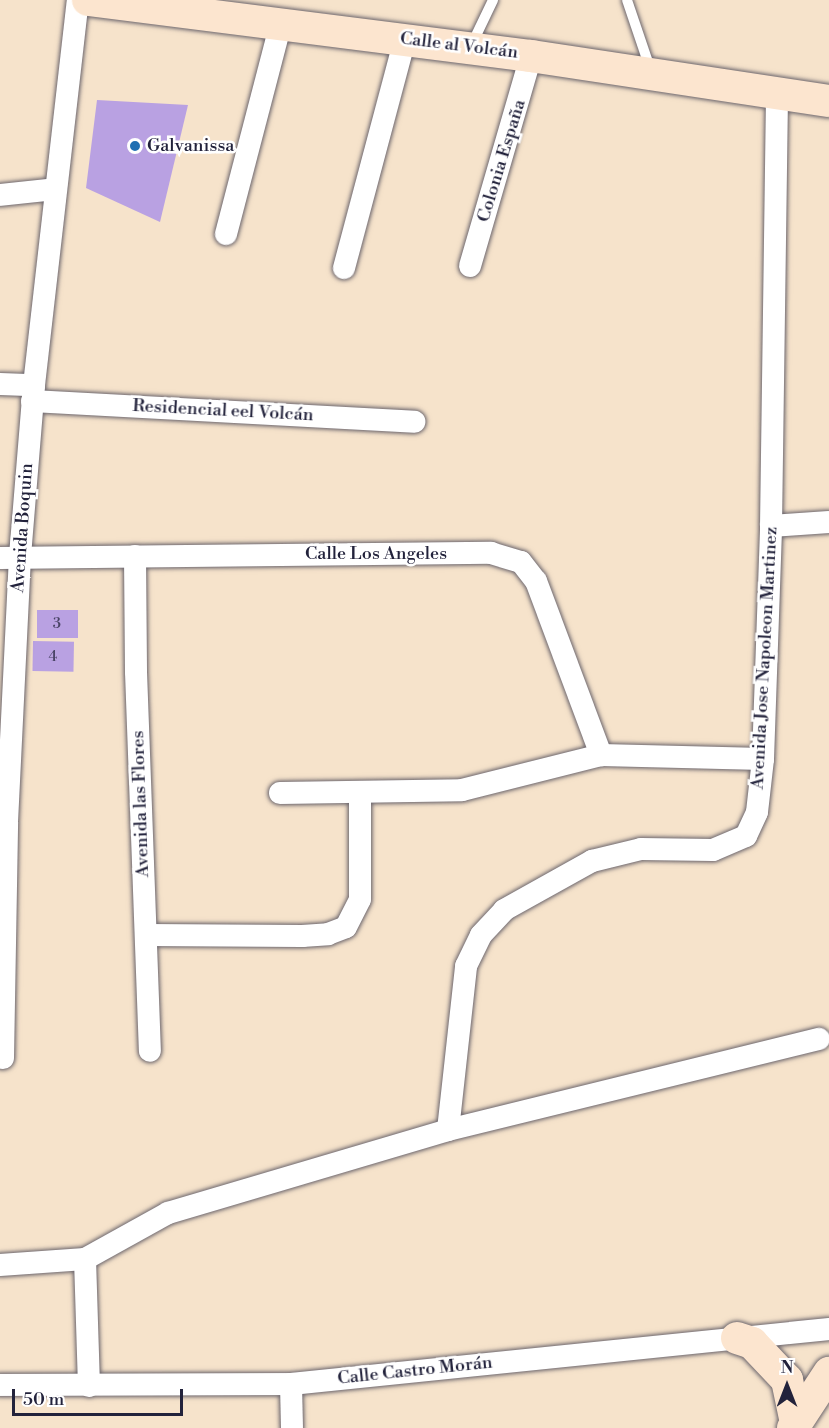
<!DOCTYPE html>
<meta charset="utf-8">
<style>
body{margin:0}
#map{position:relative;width:829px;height:1428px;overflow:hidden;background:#f6e3cb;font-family:"Libre Bodoni",serif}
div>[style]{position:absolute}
.building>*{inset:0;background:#b9a1e2;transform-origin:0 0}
.roads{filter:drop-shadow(0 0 2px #6c666d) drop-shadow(0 0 2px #6c666d)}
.service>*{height:10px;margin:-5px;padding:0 5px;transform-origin:5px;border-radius:5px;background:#fff}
.minor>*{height:22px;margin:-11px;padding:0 11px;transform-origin:11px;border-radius:11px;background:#fff}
.secondary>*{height:32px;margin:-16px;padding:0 16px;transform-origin:16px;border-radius:16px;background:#fce5cf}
.dots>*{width:16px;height:16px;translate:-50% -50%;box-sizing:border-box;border:3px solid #fff;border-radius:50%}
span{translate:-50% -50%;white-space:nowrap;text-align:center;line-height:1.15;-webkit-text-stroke:5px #fff;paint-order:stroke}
.number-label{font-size:15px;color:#484265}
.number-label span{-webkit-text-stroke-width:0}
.street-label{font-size:18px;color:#22223b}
.poi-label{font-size:18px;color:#22223b}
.left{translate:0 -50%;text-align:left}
.north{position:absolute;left:757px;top:1356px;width:60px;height:60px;-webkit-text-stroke:4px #fff;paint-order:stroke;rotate:0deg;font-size:16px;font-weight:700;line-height:24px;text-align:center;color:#22223b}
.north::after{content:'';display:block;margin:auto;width:21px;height:27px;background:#22223b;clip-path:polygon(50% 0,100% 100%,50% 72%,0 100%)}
.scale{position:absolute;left:12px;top:1389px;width:171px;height:27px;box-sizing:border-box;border:3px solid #22223b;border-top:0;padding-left:8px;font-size:18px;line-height:21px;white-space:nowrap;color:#22223b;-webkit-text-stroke:4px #fff;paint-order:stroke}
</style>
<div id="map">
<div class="building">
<i style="clip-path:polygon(97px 100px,188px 105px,160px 222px,86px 188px)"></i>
<i style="left:37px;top:610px;width:41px;height:28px"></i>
<i style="left:33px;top:641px;width:41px;height:30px;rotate:1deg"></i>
</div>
<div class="roads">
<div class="service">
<i style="left:627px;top:0;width:75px;rotate:71.3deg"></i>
<i style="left:471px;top:46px;width:51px;rotate:-64.4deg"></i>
</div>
<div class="minor">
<i style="left:0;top:195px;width:56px;rotate:-6.1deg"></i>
<i style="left:226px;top:234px;width:218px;rotate:-75.4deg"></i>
<i style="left:470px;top:266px;width:219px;rotate:-73.8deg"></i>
<i style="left:344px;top:268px;width:237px;rotate:-75.1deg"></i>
<i style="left:0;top:384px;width:34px;rotate:2deg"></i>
<i style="left:32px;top:401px;width:383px;rotate:3.1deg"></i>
<i style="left:771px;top:526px;width:58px;rotate:-3.9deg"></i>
<i style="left:135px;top:556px;width:116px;rotate:89.5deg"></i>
<i style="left:136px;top:672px;width:379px;rotate:87.9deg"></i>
<i style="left:0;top:558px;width:491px;rotate:-0.6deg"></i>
<i style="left:491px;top:553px;width:31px;rotate:17deg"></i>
<i style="left:521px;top:562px;width:24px;rotate:52deg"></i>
<i style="left:536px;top:581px;width:186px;rotate:69.5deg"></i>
<i style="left:280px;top:793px;width:182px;rotate:-0.9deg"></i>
<i style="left:462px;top:790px;width:143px;rotate:-14.1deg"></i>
<i style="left:601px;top:755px;width:162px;rotate:1.4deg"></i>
<i style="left:146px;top:935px;width:156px;rotate:0.4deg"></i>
<i style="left:302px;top:936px;width:26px;rotate:-4deg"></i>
<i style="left:328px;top:934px;width:19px;rotate:-21deg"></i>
<i style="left:346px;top:927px;width:31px;rotate:-63deg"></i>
<i style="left:360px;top:899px;width:106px;rotate:-90deg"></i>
<i style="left:3px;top:1058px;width:236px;rotate:-89deg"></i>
<i style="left:7px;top:822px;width:266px;rotate:-87.2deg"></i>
<i style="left:20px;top:556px;width:172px;rotate:-85.3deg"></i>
<i style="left:34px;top:385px;width:388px;rotate:-83.5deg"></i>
<i style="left:448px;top:1130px;width:165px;rotate:-83.7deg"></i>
<i style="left:466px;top:966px;width:34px;rotate:-64deg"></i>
<i style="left:481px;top:935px;width:34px;rotate:-47deg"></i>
<i style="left:504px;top:910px;width:101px;rotate:-29.1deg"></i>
<i style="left:592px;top:861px;width:50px;rotate:-13.8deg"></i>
<i style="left:641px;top:849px;width:72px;rotate:0.8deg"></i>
<i style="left:713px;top:850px;width:36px;rotate:-23deg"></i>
<i style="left:746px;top:836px;width:26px;rotate:-65deg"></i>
<i style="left:757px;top:812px;width:53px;rotate:-83.5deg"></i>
<i style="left:763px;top:759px;width:233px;rotate:-88deg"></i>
<i style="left:771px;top:526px;width:433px;rotate:-89.2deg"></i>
<i style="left:85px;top:1259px;width:127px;rotate:88.2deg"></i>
<i style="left:0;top:1265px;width:85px;rotate:-4deg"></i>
<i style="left:85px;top:1259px;width:95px;rotate:-29deg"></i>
<i style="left:168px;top:1213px;width:292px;rotate:-16.5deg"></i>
<i style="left:448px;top:1130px;width:382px;rotate:-13.8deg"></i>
<i style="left:291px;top:1384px;width:44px;rotate:88.7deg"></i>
<i style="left:0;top:1385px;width:291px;rotate:-0.2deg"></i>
<i style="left:291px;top:1384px;width:541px;rotate:-5.84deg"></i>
</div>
<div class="secondary">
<i style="left:88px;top:0;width:447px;rotate:7.2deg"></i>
<i style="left:531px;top:56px;width:301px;rotate:8.6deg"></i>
<i style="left:737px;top:1338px;width:16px;rotate:18deg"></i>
<i style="left:752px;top:1343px;width:51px;rotate:46.6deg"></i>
<i style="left:787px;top:1380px;width:44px;rotate:78.2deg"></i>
<i style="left:793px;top:1428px;width:66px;rotate:-56.8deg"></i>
</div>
</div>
<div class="dots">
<i style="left:135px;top:146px;background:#1f6fb2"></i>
</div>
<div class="number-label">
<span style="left:57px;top:624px">3</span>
<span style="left:53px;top:657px">4</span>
</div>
<div class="street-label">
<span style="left:459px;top:46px;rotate:7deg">Calle al Volcán</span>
<span style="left:502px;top:161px;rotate:-73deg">Colonia España</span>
<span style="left:223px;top:411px;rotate:3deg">Residencial eel Volcán</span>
<span style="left:23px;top:528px;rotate:-86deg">Avenida Boquin</span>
<span style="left:376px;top:554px">Calle Los Angeles</span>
<span style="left:765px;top:658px;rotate:-87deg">Avenida Jose Napoleon Martinez</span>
<span style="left:141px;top:804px;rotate:-92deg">Avenida las Flores</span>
<span style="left:415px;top:1371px;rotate:-6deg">Calle Castro Morán</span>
</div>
<div class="poi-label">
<span class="left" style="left:147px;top:146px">Galvanissa</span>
</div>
<div class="north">N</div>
<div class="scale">50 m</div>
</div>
